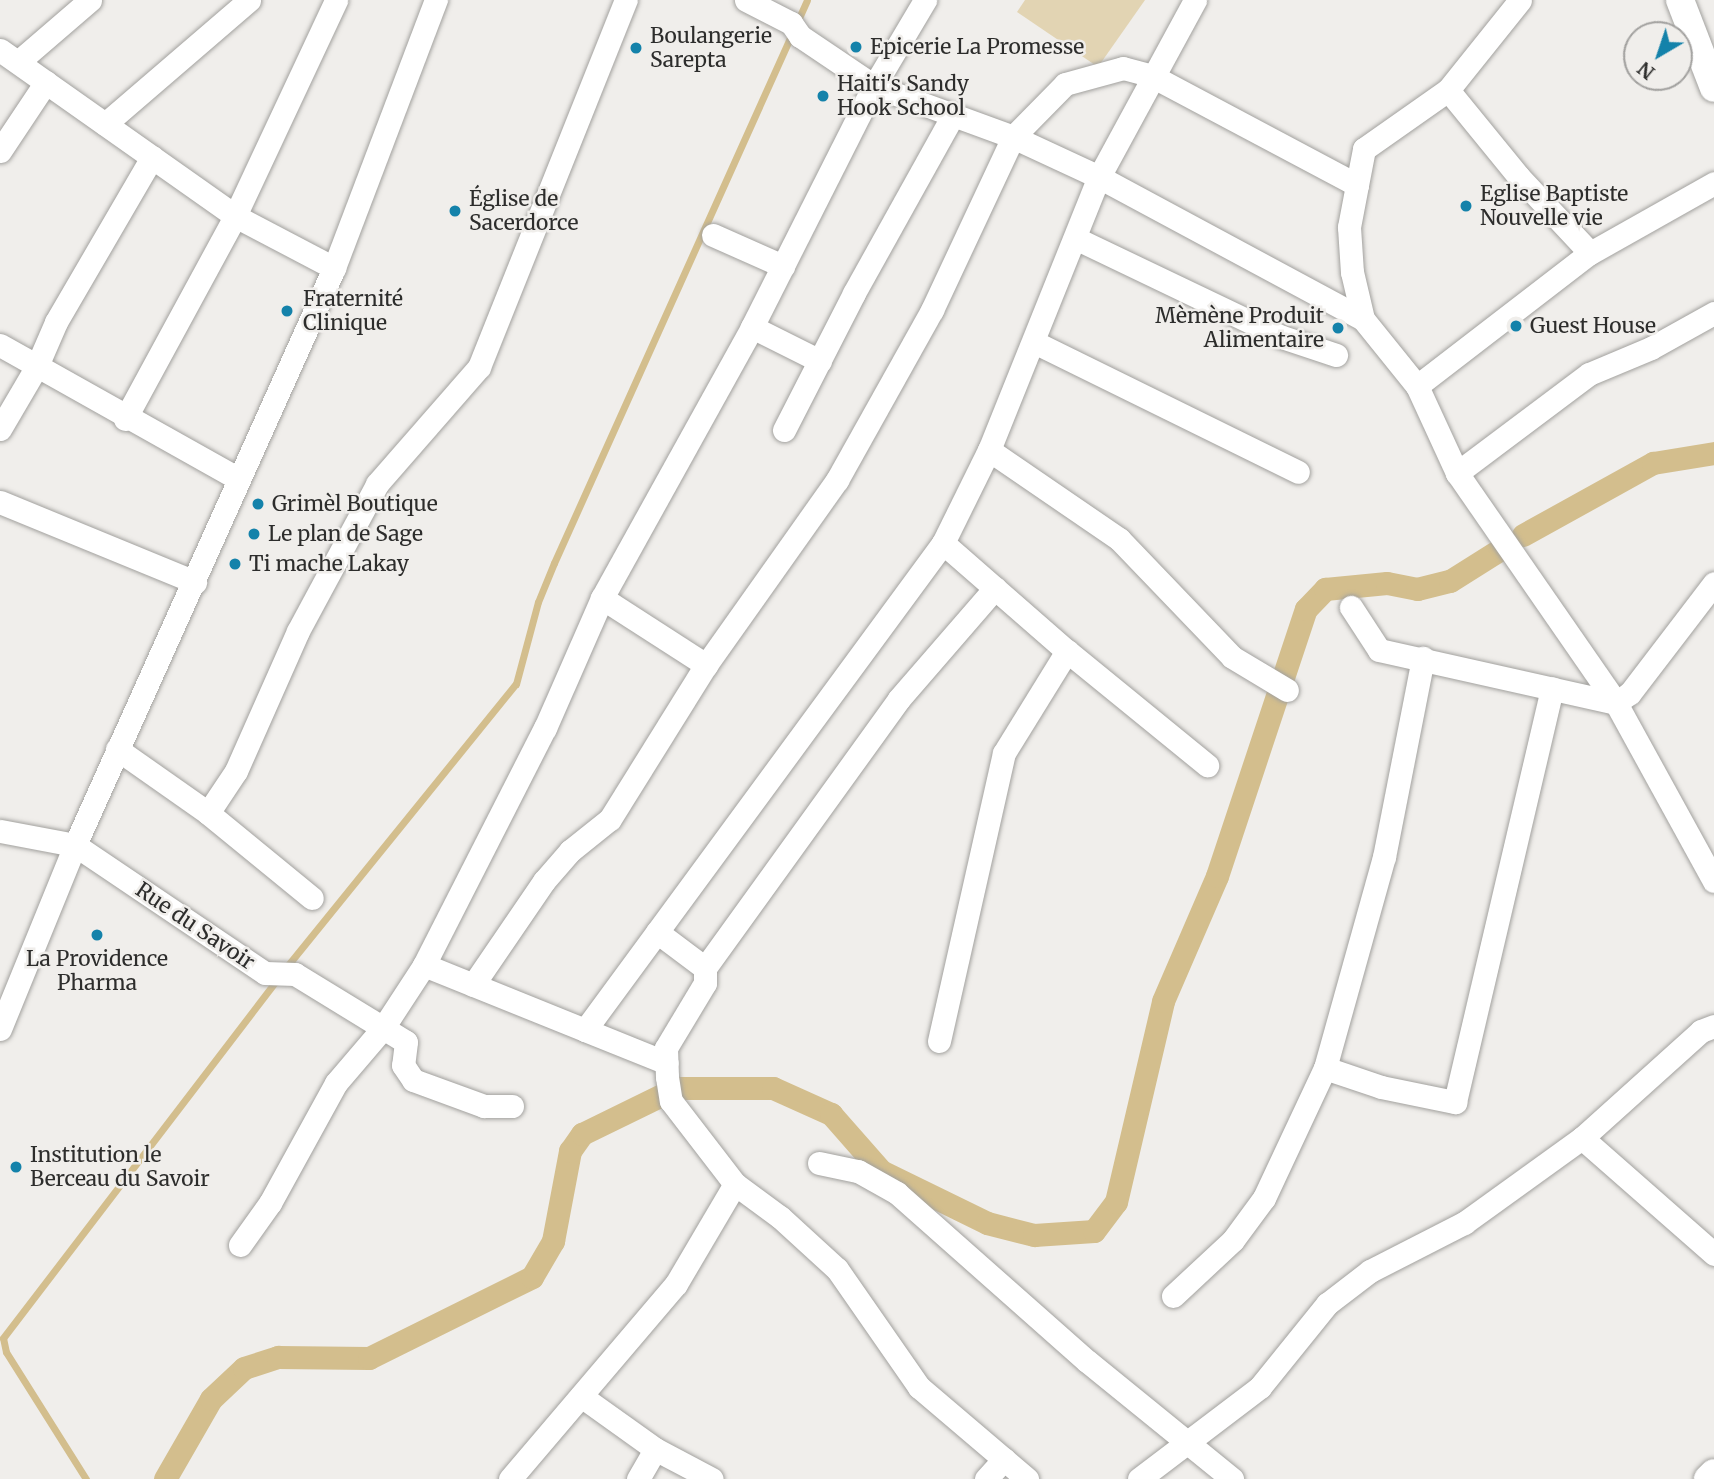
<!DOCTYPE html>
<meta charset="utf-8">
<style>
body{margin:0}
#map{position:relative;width:1714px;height:1479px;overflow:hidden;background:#f0eeeb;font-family:Merriweather,serif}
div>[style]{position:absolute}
.green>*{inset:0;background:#e2d4b3}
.stream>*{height:7px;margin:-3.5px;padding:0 3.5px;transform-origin:3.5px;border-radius:3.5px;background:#d3be8d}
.canal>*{height:23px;margin:-11.5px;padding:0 11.5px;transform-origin:11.5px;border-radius:11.5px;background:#d3be8d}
.roads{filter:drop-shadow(0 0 2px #a2a19e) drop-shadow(0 0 2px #a2a19e)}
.minor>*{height:23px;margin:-11.5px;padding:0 11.5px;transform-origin:11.5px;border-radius:11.5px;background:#fff}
.tertiary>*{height:28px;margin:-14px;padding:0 14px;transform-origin:14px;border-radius:14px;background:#fff}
.dots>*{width:19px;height:19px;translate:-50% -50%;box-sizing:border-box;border:4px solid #f0eeeb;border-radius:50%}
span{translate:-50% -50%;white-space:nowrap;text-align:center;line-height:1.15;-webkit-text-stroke:5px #f0eeeb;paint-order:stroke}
.poi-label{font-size:21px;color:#2d2d2c}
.left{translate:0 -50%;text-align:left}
.right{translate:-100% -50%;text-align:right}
.street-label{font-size:21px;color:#2d2d2c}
.north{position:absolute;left:1623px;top:21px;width:70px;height:70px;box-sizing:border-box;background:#f0eeeb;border:2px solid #a2a19f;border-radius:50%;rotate:219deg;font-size:19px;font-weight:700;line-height:28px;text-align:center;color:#2d2d2c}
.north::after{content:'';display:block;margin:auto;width:24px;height:32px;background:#1482aa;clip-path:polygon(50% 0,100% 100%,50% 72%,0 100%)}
</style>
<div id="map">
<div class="green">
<i style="clip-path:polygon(1025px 0,1145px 0,1098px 67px,1017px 12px)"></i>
</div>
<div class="stream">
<i style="left:284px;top:970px;width:368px;rotate:-51deg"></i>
<i style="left:516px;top:684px;width:85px;rotate:-75deg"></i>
<i style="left:538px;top:602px;width:42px;rotate:-67.7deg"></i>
<i style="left:554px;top:563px;width:617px;rotate:-65.8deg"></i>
<i style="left:86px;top:1479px;width:150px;rotate:-122.2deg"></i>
<i style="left:6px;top:1352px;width:14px;rotate:-102deg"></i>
<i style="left:3px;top:1338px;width:452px;rotate:-52.6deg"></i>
</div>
<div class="canal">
<i style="left:1523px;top:535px;width:149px;rotate:-29deg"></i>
<i style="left:1653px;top:463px;width:62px;rotate:-9.3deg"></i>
<i style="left:165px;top:1479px;width:92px;rotate:-60.1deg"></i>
<i style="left:211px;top:1399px;width:45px;rotate:-43.2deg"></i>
<i style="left:244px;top:1368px;width:36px;rotate:-18deg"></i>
<i style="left:278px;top:1357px;width:91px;rotate:0.6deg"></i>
<i style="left:369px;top:1358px;width:182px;rotate:-26.4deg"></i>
<i style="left:532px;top:1277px;width:42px;rotate:-59.7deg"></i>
<i style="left:553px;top:1241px;width:92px;rotate:-79.3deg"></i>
<i style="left:570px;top:1151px;width:21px;rotate:-55deg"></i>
<i style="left:582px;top:1134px;width:105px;rotate:-26.1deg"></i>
<i style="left:676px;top:1088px;width:97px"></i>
<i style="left:773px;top:1088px;width:64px;rotate:24.1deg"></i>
<i style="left:831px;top:1114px;width:76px;rotate:48.7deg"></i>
<i style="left:881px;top:1171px;width:118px;rotate:26.1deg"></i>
<i style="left:987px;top:1223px;width:49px;rotate:14.3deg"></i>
<i style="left:1034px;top:1235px;width:60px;rotate:-3.8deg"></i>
<i style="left:1094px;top:1231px;width:36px;rotate:-53deg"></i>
<i style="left:1116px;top:1202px;width:206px;rotate:-76.8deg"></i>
<i style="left:1163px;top:1001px;width:136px;rotate:-66.6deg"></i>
<i style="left:1217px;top:876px;width:281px;rotate:-71.6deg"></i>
<i style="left:1306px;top:609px;width:28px;rotate:-46deg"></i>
<i style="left:1325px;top:589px;width:62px;rotate:-5.5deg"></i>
<i style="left:1387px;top:583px;width:31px;rotate:11deg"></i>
<i style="left:1417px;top:589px;width:34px;rotate:-14deg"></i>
<i style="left:1450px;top:581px;width:60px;rotate:-32.1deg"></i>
</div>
<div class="roads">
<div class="minor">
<i style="left:746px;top:0;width:51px;rotate:27.1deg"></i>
<i style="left:791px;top:23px;width:16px;rotate:55deg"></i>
<i style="left:800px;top:36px;width:89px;rotate:34deg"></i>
<i style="left:874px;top:86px;width:148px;rotate:20.1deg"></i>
<i style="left:1013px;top:137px;width:95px;rotate:24.9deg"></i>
<i style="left:1099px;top:177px;width:300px;rotate:28.3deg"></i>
<i style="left:0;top:50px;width:288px;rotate:35.2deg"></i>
<i style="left:235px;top:216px;width:112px;rotate:27.7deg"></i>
<i style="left:18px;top:62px;width:95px;rotate:-40.7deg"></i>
<i style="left:1448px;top:90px;width:112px;rotate:50.8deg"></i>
<i style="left:1519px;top:177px;width:104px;rotate:46.9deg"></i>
<i style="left:105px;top:124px;width:190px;rotate:-40.7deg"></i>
<i style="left:0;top:151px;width:83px;rotate:-56.3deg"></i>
<i style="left:1357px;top:185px;width:37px;rotate:-79deg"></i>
<i style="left:1364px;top:149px;width:103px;rotate:-35.1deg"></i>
<i style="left:1448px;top:90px;width:115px;rotate:-51.3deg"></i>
<i style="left:713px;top:235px;width:77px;rotate:23.9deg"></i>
<i style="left:1075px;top:238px;width:229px;rotate:25.6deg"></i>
<i style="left:1282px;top:337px;width:57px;rotate:18.4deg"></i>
<i style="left:752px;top:327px;width:76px;rotate:26.6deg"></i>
<i style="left:1034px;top:342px;width:294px;rotate:26.2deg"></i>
<i style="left:0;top:345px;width:272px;rotate:29.3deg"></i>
<i style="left:1417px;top:386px;width:218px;rotate:-37.6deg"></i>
<i style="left:1590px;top:253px;width:142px;rotate:-29.4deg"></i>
<i style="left:125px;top:419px;width:231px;rotate:-61.5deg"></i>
<i style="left:235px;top:216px;width:238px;rotate:-64.9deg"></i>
<i style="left:0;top:429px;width:73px;rotate:-59.6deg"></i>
<i style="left:37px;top:366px;width:48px;rotate:-66.6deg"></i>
<i style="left:56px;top:322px;width:191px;rotate:-59.8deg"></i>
<i style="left:784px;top:430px;width:154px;rotate:-62.9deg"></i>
<i style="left:854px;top:293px;width:204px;rotate:-60.9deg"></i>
<i style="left:989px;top:450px;width:158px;rotate:34.4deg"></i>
<i style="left:1119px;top:539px;width:163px;rotate:46.2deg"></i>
<i style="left:1232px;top:657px;width:64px;rotate:31deg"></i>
<i style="left:1457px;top:473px;width:165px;rotate:-36.9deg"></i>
<i style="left:1589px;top:374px;width:67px;rotate:-22.8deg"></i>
<i style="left:1651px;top:348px;width:72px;rotate:-29.1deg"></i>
<i style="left:0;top:502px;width:211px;rotate:22.3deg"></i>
<i style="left:943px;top:543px;width:164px;rotate:41.1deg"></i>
<i style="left:1067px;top:651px;width:181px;rotate:39.2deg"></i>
<i style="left:995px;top:588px;width:147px;rotate:130.9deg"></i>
<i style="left:899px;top:699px;width:332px;rotate:125.8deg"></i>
<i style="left:705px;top:968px;width:15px;rotate:90deg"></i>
<i style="left:705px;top:983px;width:76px;rotate:121deg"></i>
<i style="left:666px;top:1048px;width:29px;rotate:88deg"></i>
<i style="left:667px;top:1077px;width:24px;rotate:81deg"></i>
<i style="left:671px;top:1101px;width:105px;rotate:52.4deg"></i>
<i style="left:735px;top:1184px;width:56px;rotate:36.3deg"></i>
<i style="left:780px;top:1217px;width:77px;rotate:42.4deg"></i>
<i style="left:837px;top:1269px;width:144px;rotate:55.2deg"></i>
<i style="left:919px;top:1387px;width:142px;rotate:40.4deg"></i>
<i style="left:602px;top:598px;width:124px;rotate:32.8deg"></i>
<i style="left:1351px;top:607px;width:51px;rotate:56.9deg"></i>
<i style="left:1379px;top:650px;width:243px;rotate:12.6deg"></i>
<i style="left:1616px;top:703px;width:17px;rotate:-36deg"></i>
<i style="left:1630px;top:693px;width:138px;rotate:-52.6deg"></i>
<i style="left:117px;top:749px;width:111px;rotate:35.1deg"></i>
<i style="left:208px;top:813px;width:134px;rotate:39.3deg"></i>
<i style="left:208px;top:813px;width:50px;rotate:-56.3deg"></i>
<i style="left:236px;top:771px;width:153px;rotate:-66.1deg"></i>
<i style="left:298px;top:631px;width:167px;rotate:-61.7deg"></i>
<i style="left:377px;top:484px;width:155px;rotate:-48.9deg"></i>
<i style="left:479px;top:367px;width:395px;rotate:-68.2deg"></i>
<i style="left:0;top:831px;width:76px;rotate:10.6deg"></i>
<i style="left:75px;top:845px;width:229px;rotate:34deg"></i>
<i style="left:265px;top:973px;width:30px;rotate:2deg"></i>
<i style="left:295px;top:974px;width:130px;rotate:31.5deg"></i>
<i style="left:406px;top:1042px;width:23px;rotate:97deg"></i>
<i style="left:403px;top:1065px;width:18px;rotate:56deg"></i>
<i style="left:413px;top:1080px;width:76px;rotate:20.1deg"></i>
<i style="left:484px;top:1106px;width:28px"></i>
<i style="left:657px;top:932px;width:60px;rotate:36.9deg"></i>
<i style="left:424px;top:965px;width:174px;rotate:22deg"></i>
<i style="left:585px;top:1030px;width:604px;rotate:-53.68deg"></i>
<i style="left:943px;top:543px;width:104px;rotate:-63.7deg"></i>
<i style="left:989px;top:450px;width:294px;rotate:-68.1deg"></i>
<i style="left:1099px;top:177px;width:201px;rotate:-61.5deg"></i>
<i style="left:473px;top:985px;width:126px;rotate:-55.7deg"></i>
<i style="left:544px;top:881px;width:40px;rotate:-49deg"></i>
<i style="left:570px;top:851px;width:51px;rotate:-38.7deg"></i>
<i style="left:610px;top:819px;width:181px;rotate:-58.1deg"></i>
<i style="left:706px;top:665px;width:227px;rotate:-54.7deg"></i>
<i style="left:837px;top:480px;width:195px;rotate:-60.8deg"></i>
<i style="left:932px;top:310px;width:191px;rotate:-64.9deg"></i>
<i style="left:1013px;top:137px;width:74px;rotate:-45.5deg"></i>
<i style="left:1065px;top:84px;width:60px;rotate:-15.4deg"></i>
<i style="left:1123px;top:68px;width:30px;rotate:15deg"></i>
<i style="left:1152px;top:76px;width:232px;rotate:28deg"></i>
<i style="left:1357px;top:185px;width:43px;rotate:100.8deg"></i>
<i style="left:1349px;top:227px;width:45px;rotate:86.2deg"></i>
<i style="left:1352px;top:272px;width:48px;rotate:76.8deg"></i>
<i style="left:1363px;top:319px;width:86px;rotate:51.1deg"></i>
<i style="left:1417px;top:386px;width:96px;rotate:65.3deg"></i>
<i style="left:1457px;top:473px;width:280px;rotate:55.3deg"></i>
<i style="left:1616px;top:703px;width:203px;rotate:61.2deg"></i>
<i style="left:1714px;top:1026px;width:14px;rotate:159deg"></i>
<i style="left:1701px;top:1031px;width:160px;rotate:138deg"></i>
<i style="left:1582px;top:1138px;width:176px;rotate:41.3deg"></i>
<i style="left:0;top:1029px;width:199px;rotate:-67.8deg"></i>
<i style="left:75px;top:845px;width:632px;rotate:-65.83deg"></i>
<i style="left:334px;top:268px;width:287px;rotate:-69.2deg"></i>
<i style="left:585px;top:1030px;width:88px;rotate:21.9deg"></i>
<i style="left:939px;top:1041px;width:295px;rotate:-77.3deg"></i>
<i style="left:1004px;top:753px;width:120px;rotate:-58.3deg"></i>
<i style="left:1325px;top:1068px;width:219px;rotate:-74.4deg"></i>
<i style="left:1384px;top:857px;width:203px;rotate:-78.9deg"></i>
<i style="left:819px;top:1163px;width:40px;rotate:12deg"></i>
<i style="left:858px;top:1171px;width:45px;rotate:29.4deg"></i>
<i style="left:897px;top:1193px;width:254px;rotate:41.5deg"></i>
<i style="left:1087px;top:1361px;width:187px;rotate:39.1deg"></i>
<i style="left:240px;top:1245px;width:52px;rotate:-54.5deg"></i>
<i style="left:270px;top:1203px;width:137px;rotate:-61.2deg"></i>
<i style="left:336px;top:1083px;width:72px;rotate:-49.5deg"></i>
<i style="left:383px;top:1028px;width:75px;rotate:-56.9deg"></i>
<i style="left:424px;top:965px;width:266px;rotate:-63deg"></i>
<i style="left:545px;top:728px;width:142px;rotate:-66.3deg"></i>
<i style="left:602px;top:598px;width:310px;rotate:-61deg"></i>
<i style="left:752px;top:327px;width:270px;rotate:-63.2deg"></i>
<i style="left:874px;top:86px;width:100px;rotate:-59.3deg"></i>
<i style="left:1173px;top:1296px;width:82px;rotate:-43deg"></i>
<i style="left:1233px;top:1240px;width:52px;rotate:-53.6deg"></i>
<i style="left:1264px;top:1198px;width:144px;rotate:-64.9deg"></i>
<i style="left:1325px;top:1068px;width:59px;rotate:18.7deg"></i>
<i style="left:1381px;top:1087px;width:76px;rotate:11.5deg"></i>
<i style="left:1455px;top:1102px;width:425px;rotate:-76.8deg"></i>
<i style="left:581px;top:1396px;width:91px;rotate:35.6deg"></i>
<i style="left:655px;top:1449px;width:64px;rotate:27.8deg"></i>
<i style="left:510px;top:1479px;width:256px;rotate:-49.6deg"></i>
<i style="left:676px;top:1284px;width:116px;rotate:-59.5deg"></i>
<i style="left:638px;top:1479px;width:34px;rotate:-60deg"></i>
<i style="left:986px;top:1479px;width:27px;rotate:-48deg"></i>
<i style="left:1139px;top:1479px;width:152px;rotate:-37.2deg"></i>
<i style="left:1260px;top:1387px;width:107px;rotate:-51.1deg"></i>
<i style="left:1327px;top:1304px;width:54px;rotate:-37.5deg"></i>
<i style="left:1370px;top:1271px;width:106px;rotate:-27.1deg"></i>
<i style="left:1464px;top:1223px;width:145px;rotate:-35.8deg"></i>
</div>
<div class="tertiary">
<i style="left:1680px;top:0;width:94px;rotate:68.9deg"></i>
<i style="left:1708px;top:1479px;width:8px;rotate:-45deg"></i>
</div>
</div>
<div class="dots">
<i style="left:856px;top:47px;background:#1482aa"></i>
<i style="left:636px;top:48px;background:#1482aa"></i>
<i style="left:823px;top:96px;background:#1482aa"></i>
<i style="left:1466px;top:206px;background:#1482aa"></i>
<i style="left:455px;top:211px;background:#1482aa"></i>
<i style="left:287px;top:311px;background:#1482aa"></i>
<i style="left:1516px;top:326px;background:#1482aa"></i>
<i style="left:1338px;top:328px;background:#1482aa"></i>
<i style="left:258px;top:504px;background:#1482aa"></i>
<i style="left:254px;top:534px;background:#1482aa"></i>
<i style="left:235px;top:564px;background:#1482aa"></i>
<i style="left:97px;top:935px;background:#1482aa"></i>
<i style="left:16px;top:1167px;background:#1482aa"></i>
</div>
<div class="poi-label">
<span class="left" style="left:650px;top:48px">Boulangerie<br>Sarepta</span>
<span class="left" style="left:870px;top:47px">Epicerie La Promesse</span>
<span class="left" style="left:837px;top:96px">Haiti's Sandy<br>Hook School</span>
<span class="left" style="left:1480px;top:206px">Eglise Baptiste<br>Nouvelle vie</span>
<span class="left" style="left:469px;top:211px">Église de<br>Sacerdorce</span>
<span class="left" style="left:303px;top:311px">Fraternité<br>Clinique</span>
<span class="right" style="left:1324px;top:328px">Mèmène Produit<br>Alimentaire</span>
<span class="left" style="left:1530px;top:326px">Guest House</span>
<span class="left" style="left:272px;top:504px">Grimèl Boutique</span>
<span class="left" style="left:268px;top:534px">Le plan de Sage</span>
<span class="left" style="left:249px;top:564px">Ti mache Lakay</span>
<span style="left:97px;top:971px">La Providence<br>Pharma</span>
<span class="left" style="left:30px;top:1167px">Institution le<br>Berceau du Savoir</span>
</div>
<div class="street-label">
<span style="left:195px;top:926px;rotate:34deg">Rue du Savoir</span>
</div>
<div class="north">N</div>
</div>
